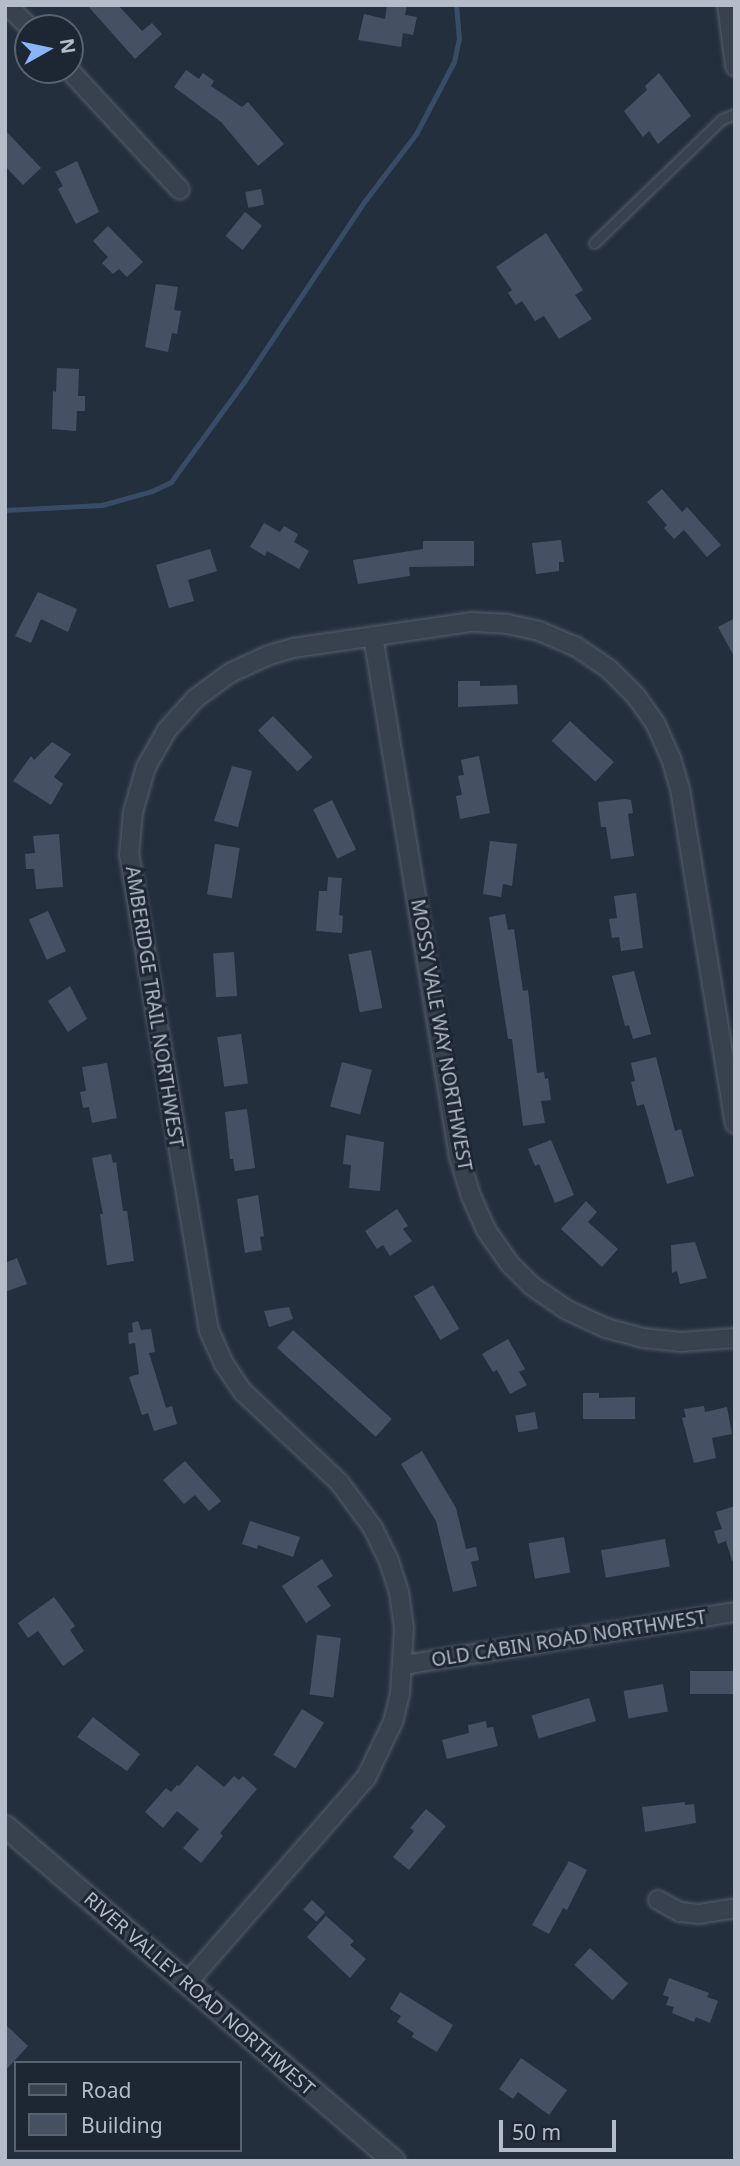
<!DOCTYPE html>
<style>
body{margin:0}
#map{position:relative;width:740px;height:2166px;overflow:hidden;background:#242f3e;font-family:"Noto Sans",sans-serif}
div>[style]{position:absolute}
.stream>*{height:4.5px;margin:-2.25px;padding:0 2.25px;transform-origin:2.25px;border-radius:2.25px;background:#394c67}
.building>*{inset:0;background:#455162;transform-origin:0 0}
.roads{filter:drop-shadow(0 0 2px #565f6c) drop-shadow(0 0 2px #565f6c)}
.service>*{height:9px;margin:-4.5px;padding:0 4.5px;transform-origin:4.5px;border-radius:4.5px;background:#38414e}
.minor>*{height:18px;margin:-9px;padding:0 9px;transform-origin:9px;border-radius:9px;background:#38414e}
.tertiary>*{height:21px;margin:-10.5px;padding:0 10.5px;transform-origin:10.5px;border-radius:10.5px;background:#38414e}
span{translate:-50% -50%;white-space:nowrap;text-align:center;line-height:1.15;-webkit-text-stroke:6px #1d2633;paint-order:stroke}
.street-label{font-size:19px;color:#b4bcc9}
.frame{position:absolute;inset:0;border:7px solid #b4bcc9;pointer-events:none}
.legend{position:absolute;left:14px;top:2061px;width:228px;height:91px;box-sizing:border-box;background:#1d2633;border:2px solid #59626f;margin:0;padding:9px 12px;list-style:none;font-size:21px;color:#b4bcc9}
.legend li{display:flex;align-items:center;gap:14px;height:35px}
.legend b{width:35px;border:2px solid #59626f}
.north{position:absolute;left:14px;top:14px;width:70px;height:70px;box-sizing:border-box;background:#1d2633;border:2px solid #59626f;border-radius:50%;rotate:81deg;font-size:19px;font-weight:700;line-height:28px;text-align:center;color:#b4bcc9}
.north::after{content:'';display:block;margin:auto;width:24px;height:32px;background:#8ab4f8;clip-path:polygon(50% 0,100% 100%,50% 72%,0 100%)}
.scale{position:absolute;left:499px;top:2120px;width:117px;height:32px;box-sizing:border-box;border:4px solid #b4bcc9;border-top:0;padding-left:9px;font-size:21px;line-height:24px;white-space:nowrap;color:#b4bcc9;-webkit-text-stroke:5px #1d2633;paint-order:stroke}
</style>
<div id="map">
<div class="stream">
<i style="left:5px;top:510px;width:97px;rotate:-3deg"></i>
<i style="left:102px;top:505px;width:52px;rotate:-15.6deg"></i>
<i style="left:152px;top:491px;width:21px;rotate:-25deg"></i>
<i style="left:171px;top:482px;width:124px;rotate:-53.9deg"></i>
<i style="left:244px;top:382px;width:216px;rotate:-56.3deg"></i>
<i style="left:364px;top:202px;width:86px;rotate:-52.6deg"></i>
<i style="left:416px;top:134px;width:81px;rotate:-62.2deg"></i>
<i style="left:454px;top:62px;width:24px;rotate:-78deg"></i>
<i style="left:459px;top:39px;width:34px;rotate:-95deg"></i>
</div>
<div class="building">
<i style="clip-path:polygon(87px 5px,118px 5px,142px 31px,152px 23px,162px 34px,135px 59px)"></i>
<i style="clip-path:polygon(387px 5px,407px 5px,405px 15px,417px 17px,413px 35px,403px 33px,401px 47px,358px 40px,364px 14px,385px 19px)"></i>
<i style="clip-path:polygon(186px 70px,199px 79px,203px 73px,214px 81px,211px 86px,242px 107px,248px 102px,284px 144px,258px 166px,221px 122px,174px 87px)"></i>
<i style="clip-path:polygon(659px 73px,691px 116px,658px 144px,649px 131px,643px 137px,624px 111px,647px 90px,645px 86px)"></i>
<i style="clip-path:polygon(5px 130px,41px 168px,23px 185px,5px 166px)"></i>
<i style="clip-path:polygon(77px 161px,99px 212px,76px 224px,58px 189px,63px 186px,55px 172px)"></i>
<i style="left:261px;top:189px;width:16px;height:16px;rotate:79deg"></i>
<i style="left:245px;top:212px;width:22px;height:31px;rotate:39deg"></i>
<i style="clip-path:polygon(108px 226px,143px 262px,127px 277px,119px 269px,113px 274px,102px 263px,108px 257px,93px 241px)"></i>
<i style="clip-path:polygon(546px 233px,583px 290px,575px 295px,592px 319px,559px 339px,544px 316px,535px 321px,522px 301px,516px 305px,508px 293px,512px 290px,496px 267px)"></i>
<i style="clip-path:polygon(156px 284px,178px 287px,174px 310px,181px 311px,177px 334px,172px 333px,168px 352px,145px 347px)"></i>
<i style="clip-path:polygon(57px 368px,79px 369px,78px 396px,85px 396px,85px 411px,77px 411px,76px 431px,52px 429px,53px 391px,56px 392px)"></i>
<i style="clip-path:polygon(662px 489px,682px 512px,687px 507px,721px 545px,707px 557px,684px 530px,674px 539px,664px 528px,667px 525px,647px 502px)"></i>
<i style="clip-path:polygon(264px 523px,280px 532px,284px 526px,298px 534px,294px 542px,309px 551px,299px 569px,267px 551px,265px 556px,250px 547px)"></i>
<i style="clip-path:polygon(561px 540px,564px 562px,559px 562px,559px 571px,536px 574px,532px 543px)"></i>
<i style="clip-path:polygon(423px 541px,474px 541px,474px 566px,409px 567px,410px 576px,358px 584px,353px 560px,423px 549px)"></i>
<i style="clip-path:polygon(210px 549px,217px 571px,188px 580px,194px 601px,169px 608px,156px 565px)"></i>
<i style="clip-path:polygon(38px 592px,77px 609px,68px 632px,41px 619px,31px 643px,15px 636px)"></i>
<i style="clip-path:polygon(735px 618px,735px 658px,718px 627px)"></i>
<i style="clip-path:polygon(458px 681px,480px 681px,480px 686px,517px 685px,518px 704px,458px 707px)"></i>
<i style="left:273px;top:716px;width:57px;height:21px;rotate:46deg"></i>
<i style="left:570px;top:721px;width:60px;height:27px;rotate:43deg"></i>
<i style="clip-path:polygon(52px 742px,71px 754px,54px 777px,63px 784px,51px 805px,13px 781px,31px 756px,34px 760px)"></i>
<i style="clip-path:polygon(479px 756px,490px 813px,460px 819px,456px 796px,462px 795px,458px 776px,464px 775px,461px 760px)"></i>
<i style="clip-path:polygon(232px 766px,252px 771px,238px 827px,214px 821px)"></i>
<i style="clip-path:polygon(625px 799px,631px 800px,633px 813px,628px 814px,634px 856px,611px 859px,606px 827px,601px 827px,598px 802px)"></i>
<i style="left:332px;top:800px;width:55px;height:21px;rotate:64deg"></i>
<i style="clip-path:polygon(59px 834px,63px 887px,36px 889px,34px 869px,26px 869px,25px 854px,35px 853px,33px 836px)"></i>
<i style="clip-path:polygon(490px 841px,517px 844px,512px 886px,503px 884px,501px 897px,483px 894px)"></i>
<i style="left:215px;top:844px;width:25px;height:51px;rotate:9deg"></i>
<i style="clip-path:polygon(328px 877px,342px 878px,339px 915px,343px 916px,342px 933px,316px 931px,319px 891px,327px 891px)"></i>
<i style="clip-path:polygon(636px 893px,643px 948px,621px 951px,619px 937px,612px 938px,609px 919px,617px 918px,614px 896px)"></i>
<i style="left:48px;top:911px;width:44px;height:21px;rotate:66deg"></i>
<i style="clip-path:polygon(505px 914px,508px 930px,514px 929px,523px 991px,528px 990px,537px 1073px,544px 1072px,545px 1079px,548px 1078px,551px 1100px,541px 1101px,545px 1123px,523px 1126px,512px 1039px,508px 1039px,489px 917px)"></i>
<i style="left:371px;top:950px;width:59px;height:23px;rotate:79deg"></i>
<i style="left:234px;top:952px;width:44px;height:21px;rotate:86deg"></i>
<i style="clip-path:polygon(634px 971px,651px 1034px,633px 1039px,629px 1025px,625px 1026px,612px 976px)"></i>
<i style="clip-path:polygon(70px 986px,87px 1019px,68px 1032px,48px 1001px)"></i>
<i style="left:241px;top:1034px;width:50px;height:24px;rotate:82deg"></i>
<i style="clip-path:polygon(656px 1057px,675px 1131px,681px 1129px,694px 1176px,667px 1184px,644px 1104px,637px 1106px,631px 1082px,635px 1081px,631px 1063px)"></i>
<i style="left:342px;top:1062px;width:31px;height:46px;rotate:15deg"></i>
<i style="clip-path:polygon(107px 1063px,117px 1118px,92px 1123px,89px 1107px,83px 1108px,80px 1092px,86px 1091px,82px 1067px)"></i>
<i style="clip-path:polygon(247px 1109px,255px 1168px,235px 1171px,233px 1159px,230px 1159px,225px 1112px)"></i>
<i style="clip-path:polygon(346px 1135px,384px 1142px,380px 1191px,349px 1188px,351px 1165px,343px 1164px)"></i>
<i style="clip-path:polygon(551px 1140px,574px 1195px,555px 1203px,539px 1164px,535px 1166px,528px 1149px)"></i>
<i style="clip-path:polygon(111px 1154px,113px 1163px,116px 1162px,123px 1211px,127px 1211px,134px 1261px,107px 1265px,100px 1214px,103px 1214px,92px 1158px)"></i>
<i style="clip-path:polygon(258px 1195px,264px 1236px,260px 1237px,262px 1250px,245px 1253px,237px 1199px)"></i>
<i style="clip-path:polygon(586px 1201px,597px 1212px,588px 1222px,618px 1249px,602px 1267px,561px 1229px)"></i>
<i style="clip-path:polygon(397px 1209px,408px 1226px,403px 1229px,412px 1241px,390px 1256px,383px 1245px,377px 1249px,365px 1231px)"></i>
<i style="clip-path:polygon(695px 1242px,707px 1278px,680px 1284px,677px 1271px,672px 1273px,671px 1245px)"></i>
<i style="clip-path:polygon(17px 1258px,27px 1284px,5px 1292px,5px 1263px)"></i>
<i style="left:433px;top:1285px;width:51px;height:22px;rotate:59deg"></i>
<i style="clip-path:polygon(289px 1307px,293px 1319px,269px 1327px,264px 1311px)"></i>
<i style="clip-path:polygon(138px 1321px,141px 1330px,151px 1329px,155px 1352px,149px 1353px,166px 1408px,172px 1406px,177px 1424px,154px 1431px,148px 1413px,142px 1415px,129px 1377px,139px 1374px,135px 1343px,129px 1344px,128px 1333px,133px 1332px,132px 1323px)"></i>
<i style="left:293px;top:1330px;width:133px;height:24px;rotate:42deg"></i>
<i style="clip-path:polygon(508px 1339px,525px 1369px,519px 1372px,527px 1385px,510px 1394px,497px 1370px,493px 1372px,482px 1354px)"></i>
<i style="clip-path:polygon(583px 1393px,599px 1393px,599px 1398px,635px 1397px,635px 1419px,583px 1419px)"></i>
<i style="clip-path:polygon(704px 1406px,705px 1412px,727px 1407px,732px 1434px,712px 1438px,716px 1458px,694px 1463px,682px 1418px,686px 1417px,684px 1409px)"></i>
<i style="left:535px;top:1412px;width:17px;height:20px;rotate:80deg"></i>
<i style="clip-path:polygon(422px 1451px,456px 1508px,466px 1549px,476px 1547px,479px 1560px,471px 1562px,477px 1586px,453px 1592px,436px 1521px,401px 1464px)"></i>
<i style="clip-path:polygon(185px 1461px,221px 1501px,209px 1511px,195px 1495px,184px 1504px,163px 1480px)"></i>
<i style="clip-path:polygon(735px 1506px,735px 1561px,732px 1561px,726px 1541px,718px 1544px,714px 1531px,722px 1529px,716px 1512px)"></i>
<i style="clip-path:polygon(250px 1521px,300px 1537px,293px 1557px,258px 1545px,257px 1549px,242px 1544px)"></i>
<i style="left:564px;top:1537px;width:36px;height:36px;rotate:80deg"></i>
<i style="left:665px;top:1539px;width:28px;height:65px;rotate:80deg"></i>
<i style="clip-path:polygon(322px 1559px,333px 1576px,317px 1586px,331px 1606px,306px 1623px,282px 1586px)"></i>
<i style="clip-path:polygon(54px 1597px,75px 1626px,70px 1630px,84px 1651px,63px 1666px,38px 1631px,28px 1638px,18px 1623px)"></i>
<i style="left:317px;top:1635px;width:24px;height:60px;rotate:7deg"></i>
<i style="left:735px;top:1671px;width:23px;height:45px;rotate:90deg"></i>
<i style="left:663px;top:1684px;width:28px;height:40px;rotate:80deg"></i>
<i style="left:589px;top:1698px;width:24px;height:60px;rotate:73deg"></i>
<i style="left:302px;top:1709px;width:26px;height:54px;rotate:32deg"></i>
<i style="clip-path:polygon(93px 1717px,140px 1754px,127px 1771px,77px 1737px)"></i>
<i style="clip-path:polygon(486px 1721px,487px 1728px,493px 1727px,498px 1746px,447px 1759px,442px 1740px,469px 1733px,468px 1725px)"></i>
<i style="clip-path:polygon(197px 1765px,224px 1787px,234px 1776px,239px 1780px,243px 1776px,257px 1789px,220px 1833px,223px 1836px,201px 1863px,183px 1848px,199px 1829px,177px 1811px,163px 1828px,145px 1812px,166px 1788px,171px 1792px,177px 1785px,179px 1786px)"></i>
<i style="clip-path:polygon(685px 1802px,685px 1805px,694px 1804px,696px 1823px,645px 1832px,642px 1807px)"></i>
<i style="clip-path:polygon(426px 1809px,446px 1826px,409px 1870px,393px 1857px,414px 1831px,410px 1828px)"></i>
<i style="clip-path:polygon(569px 1861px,587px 1870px,567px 1910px,563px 1908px,549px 1934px,532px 1925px)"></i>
<i style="left:312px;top:1900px;width:18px;height:13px;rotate:43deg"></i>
<i style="clip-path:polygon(326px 1916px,354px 1941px,350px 1945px,366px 1959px,350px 1978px,307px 1937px)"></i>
<i style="left:590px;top:1948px;width:52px;height:23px;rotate:43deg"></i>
<i style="clip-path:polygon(669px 1978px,709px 1993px,707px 1997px,718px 2001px,710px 2023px,696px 2017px,694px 2022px,672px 2013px,674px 2007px,666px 2005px,669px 1997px,663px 1995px)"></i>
<i style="clip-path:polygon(400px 1992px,453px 2025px,437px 2052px,412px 2037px,414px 2033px,397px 2022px,401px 2016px,390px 2009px)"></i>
<i style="clip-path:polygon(5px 2024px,28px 2046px,5px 2071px)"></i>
<i style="clip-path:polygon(521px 2058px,567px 2090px,549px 2115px,518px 2092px,513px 2099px,499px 2089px)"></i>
</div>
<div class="roads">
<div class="service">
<i style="left:594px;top:243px;width:178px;rotate:-44.1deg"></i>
<i style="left:722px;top:119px;width:14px;rotate:-21deg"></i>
</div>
<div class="minor">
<i style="left:7px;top:5px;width:33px;rotate:45deg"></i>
<i style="left:727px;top:5px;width:62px;rotate:82.5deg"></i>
<i style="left:69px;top:70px;width:163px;rotate:47.2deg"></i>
<i style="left:373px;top:636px;width:528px;rotate:80.63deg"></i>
<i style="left:459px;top:1157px;width:41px;rotate:72.9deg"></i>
<i style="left:471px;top:1196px;width:37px;rotate:66deg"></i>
<i style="left:486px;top:1230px;width:42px;rotate:54.8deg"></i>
<i style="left:510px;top:1264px;width:31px;rotate:45deg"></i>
<i style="left:532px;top:1286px;width:42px;rotate:34.4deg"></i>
<i style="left:567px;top:1310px;width:43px;rotate:24.8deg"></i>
<i style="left:606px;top:1328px;width:38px;rotate:15deg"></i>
<i style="left:643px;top:1338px;width:38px;rotate:6deg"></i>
<i style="left:681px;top:1342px;width:54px;rotate:-4.2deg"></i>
<i style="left:404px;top:1665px;width:335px;rotate:-9.1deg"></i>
<i style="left:658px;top:1900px;width:25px;rotate:29deg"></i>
<i style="left:680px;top:1912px;width:19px;rotate:6deg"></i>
<i style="left:699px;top:1914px;width:36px;rotate:-9deg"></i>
<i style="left:187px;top:1983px;width:272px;rotate:-48.9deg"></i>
<i style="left:366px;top:1778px;width:62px;rotate:-64.3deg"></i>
<i style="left:393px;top:1722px;width:29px;rotate:-76deg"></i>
<i style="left:400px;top:1694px;width:66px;rotate:-86.5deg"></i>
<i style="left:404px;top:1628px;width:36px;rotate:-98deg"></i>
<i style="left:399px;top:1592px;width:33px;rotate:-108deg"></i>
<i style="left:389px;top:1561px;width:37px;rotate:-116deg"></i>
<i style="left:373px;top:1528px;width:57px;rotate:-126.5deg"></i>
<i style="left:339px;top:1482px;width:132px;rotate:-136.8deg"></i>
<i style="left:243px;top:1392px;width:34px;rotate:-124deg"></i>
<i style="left:224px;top:1364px;width:36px;rotate:-114deg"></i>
<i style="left:209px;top:1331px;width:483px;rotate:-99.5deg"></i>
<i style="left:129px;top:855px;width:43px;rotate:-84.7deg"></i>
<i style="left:133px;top:812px;width:47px;rotate:-73.9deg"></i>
<i style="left:146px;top:767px;width:43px;rotate:-60.4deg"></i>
<i style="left:167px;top:730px;width:43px;rotate:-47.8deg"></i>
<i style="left:196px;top:698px;width:42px;rotate:-36.3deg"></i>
<i style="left:230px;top:673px;width:43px;rotate:-24.8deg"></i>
<i style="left:269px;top:655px;width:25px;rotate:-16deg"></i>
<i style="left:293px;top:648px;width:181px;rotate:-8.3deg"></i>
<i style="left:472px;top:622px;width:35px;rotate:3deg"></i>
<i style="left:507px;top:624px;width:33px;rotate:12deg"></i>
<i style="left:539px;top:631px;width:39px;rotate:23deg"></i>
<i style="left:575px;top:646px;width:40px;rotate:34deg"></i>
<i style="left:608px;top:668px;width:40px;rotate:45deg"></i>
<i style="left:636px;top:696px;width:35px;rotate:55deg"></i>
<i style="left:656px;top:725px;width:36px;rotate:66deg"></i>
<i style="left:671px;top:758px;width:32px;rotate:74deg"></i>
<i style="left:680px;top:789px;width:339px;rotate:80.7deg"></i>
</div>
<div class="tertiary">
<i style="left:5px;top:1826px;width:513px;rotate:40.73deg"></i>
</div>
</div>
<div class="street-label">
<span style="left:154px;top:1007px;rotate:81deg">AMBERIDGE TRAIL NORTHWEST</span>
<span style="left:441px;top:1035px;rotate:80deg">MOSSY VALE WAY NORTHWEST</span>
<span style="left:569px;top:1639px;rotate:-9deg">OLD CABIN ROAD NORTHWEST</span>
<span style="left:199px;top:1994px;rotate:41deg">RIVER VALLEY ROAD NORTHWEST</span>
</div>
<div class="frame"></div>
<ul class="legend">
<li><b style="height:9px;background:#38414e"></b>Road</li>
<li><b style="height:19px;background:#455162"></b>Building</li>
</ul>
<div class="north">N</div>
<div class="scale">50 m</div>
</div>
